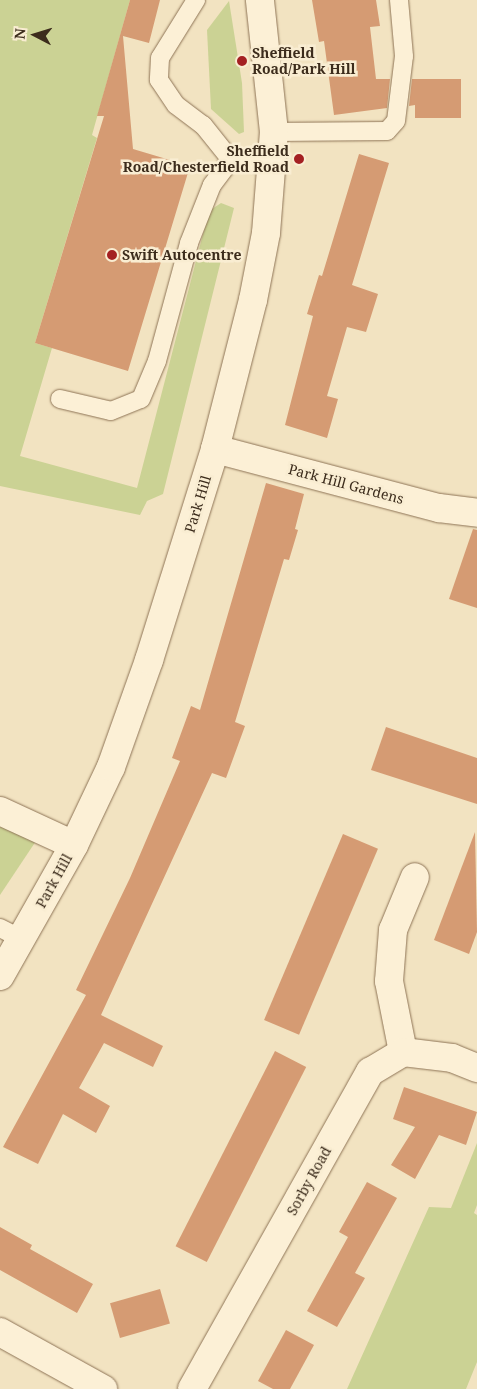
<!DOCTYPE html>
<style>
body{margin:0}
#map{position:relative;width:477px;height:1389px;overflow:hidden;background:#f2e3c1;font-family:"Noto Serif",serif}
div>[style]{position:absolute}
.green>*{inset:0;background:#cbd294}
.building>*{inset:0;background:#d59b73;transform-origin:0 0}
.roads{filter:drop-shadow(0 0 1px #8e7456) drop-shadow(0 0 1px #8e7456)}
.service>*{height:18px;margin:-9px;padding:0 9px;transform-origin:9px;border-radius:9px;background:#fcf0d6}
.minor>*{height:28px;margin:-14px;padding:0 14px;transform-origin:14px;border-radius:14px;background:#fcf0d6}
.tertiary>*{height:28px;margin:-14px;padding:0 14px;transform-origin:14px;border-radius:14px;background:#fcf0d6}
.dots>*{width:14px;height:14px;translate:-50% -50%;box-sizing:border-box;border:2px solid #f9edd2;border-radius:50%}
span{translate:-50% -50%;white-space:nowrap;text-align:center;line-height:1.15;-webkit-text-stroke:5px #f9edd2;paint-order:stroke}
.poi-label{font-size:14px;color:#3c2c1c;font-weight:700}
.left{translate:0 -50%;text-align:left}
.right{translate:-100% -50%;text-align:right}
.street-label{font-size:14px;color:#3c2c1c}
.north{position:absolute;left:10px;top:10px;width:50px;height:50px;-webkit-text-stroke:4px #f9edd2;paint-order:stroke;rotate:275deg;font-size:14px;font-weight:700;line-height:20px;text-align:center;color:#3c2c1c}
.north::after{content:'';display:block;margin:auto;width:18px;height:22px;background:#3c2c1c;clip-path:polygon(50% 0,100% 100%,50% 72%,0 100%)}
</style>
<div id="map">
<div class="green">
<i style="clip-path:polygon(0 0,130px 0,92px 135px,97px 138px,35px 343px,52px 348px,20px 456px,137px 488px,209px 211px,221px 203px,234px 208px,163px 494px,147px 501px,140px 515px,0 486px)"></i>
<i style="clip-path:polygon(229px 1px,242px 83px,244px 132px,239px 134px,211px 109px,207px 30px)"></i>
<i style="clip-path:polygon(0 811px,42px 832px,0 895px)"></i>
<i style="clip-path:polygon(477px 1143px,477px 1205px,474px 1213px,477px 1215px,477px 1362px,466px 1389px,347px 1389px,429px 1207px,451px 1208px)"></i>
</div>
<div class="building">
<i style="clip-path:polygon(130px 0,160px 0,149px 43px,123px 36px,133px 149px,190px 166px,128px 371px,35px 343px,104px 116px,97px 116px)"></i>
<i style="clip-path:polygon(312px 0,376px 0,380px 26px,370px 27px,376px 79px,390px 79px,387px 108px,334px 115px,324px 41px,319px 42px)"></i>
<i style="clip-path:polygon(412px 79px,461px 79px,461px 118px,415px 118px,415px 105px,409px 106px)"></i>
<i style="clip-path:polygon(359px 154px,389px 163px,352px 285px,378px 294px,366px 332px,347px 327px,327px 396px,338px 399px,327px 438px,285px 425px,313px 316px,307px 314px,319px 275px,322px 276px)"></i>
<i style="clip-path:polygon(266px 483px,304px 494px,295px 529px,298px 530px,289px 560px,284px 559px,235px 722px,245px 726px,226px 778px,212px 773px,101px 1015px,163px 1046px,153px 1067px,104px 1043px,79px 1088px,110px 1106px,96px 1133px,63px 1114px,38px 1164px,3px 1147px,86px 995px,76px 990px,130px 878px,180px 761px,172px 758px,191px 706px,200px 710px)"></i>
<i style="clip-path:polygon(473px 529px,477px 530px,477px 608px,449px 599px)"></i>
<i style="clip-path:polygon(386px 727px,477px 758px,477px 804px,371px 770px)"></i>
<i style="clip-path:polygon(475px 832px,477px 932px,469px 954px,434px 940px)"></i>
<i style="left:343px;top:834px;width:38px;height:202px;rotate:23deg"></i>
<i style="left:275px;top:1051px;width:35px;height:219px;rotate:27deg"></i>
<i style="clip-path:polygon(404px 1087px,477px 1112px,466px 1145px,439px 1135px,415px 1179px,391px 1165px,415px 1127px,393px 1119px)"></i>
<i style="clip-path:polygon(367px 1182px,397px 1198px,355px 1273px,365px 1278px,337px 1327px,307px 1311px,348px 1237px,339px 1232px)"></i>
<i style="clip-path:polygon(0 1227px,32px 1245px,30px 1249px,93px 1284px,77px 1313px,0 1270px)"></i>
<i style="left:160px;top:1289px;width:36px;height:52px;rotate:74deg"></i>
<i style="clip-path:polygon(286px 1330px,314px 1345px,290px 1389px,273px 1389px,258px 1381px)"></i>
</div>
<div class="roads">
<div class="service">
<i style="left:196px;top:0;width:68px;rotate:121.8deg"></i>
<i style="left:160px;top:58px;width:22px;rotate:93deg"></i>
<i style="left:159px;top:80px;width:30px;rotate:56deg"></i>
<i style="left:176px;top:105px;width:34px;rotate:37deg"></i>
<i style="left:203px;top:125px;width:45px;rotate:51.3deg"></i>
<i style="left:274px;top:132px;width:113px;rotate:-0.5deg"></i>
<i style="left:387px;top:131px;width:13px;rotate:-48deg"></i>
<i style="left:396px;top:121px;width:65px;rotate:-83deg"></i>
<i style="left:404px;top:56px;width:56px;rotate:-95.1deg"></i>
<i style="left:60px;top:399px;width:52px;rotate:13.2deg"></i>
<i style="left:111px;top:411px;width:32px;rotate:-22deg"></i>
<i style="left:141px;top:399px;width:41px;rotate:-67.2deg"></i>
<i style="left:157px;top:361px;width:122px;rotate:-74.8deg"></i>
<i style="left:189px;top:243px;width:62px;rotate:-68.4deg"></i>
<i style="left:212px;top:185px;width:31px;rotate:-53deg"></i>
<i style="left:231px;top:160px;width:41px;rotate:8.3deg"></i>
<i style="left:0;top:928px;width:25px;rotate:27deg"></i>
</div>
<div class="minor">
<i style="left:215px;top:449px;width:232px;rotate:14.8deg"></i>
<i style="left:439px;top:508px;width:38px;rotate:7deg"></i>
<i style="left:0;top:811px;width:81px;rotate:24.7deg"></i>
<i style="left:403px;top:1052px;width:72px;rotate:-101.2deg"></i>
<i style="left:389px;top:981px;width:51px;rotate:-85.5deg"></i>
<i style="left:393px;top:930px;width:57px;rotate:-67.5deg"></i>
<i style="left:0;top:1332px;width:118px;rotate:29deg"></i>
<i style="left:192px;top:1389px;width:364px;rotate:-60.7deg"></i>
<i style="left:370px;top:1072px;width:39px;rotate:-31deg"></i>
<i style="left:403px;top:1052px;width:49px;rotate:7deg"></i>
<i style="left:452px;top:1058px;width:27px;rotate:22deg"></i>
</div>
<div class="tertiary">
<i style="left:0;top:976px;width:150px;rotate:-60.5deg"></i>
<i style="left:74px;top:845px;width:86px;rotate:-64.6deg"></i>
<i style="left:111px;top:767px;width:114px;rotate:-70.4deg"></i>
<i style="left:149px;top:660px;width:221px;rotate:-72.6deg"></i>
<i style="left:215px;top:449px;width:154px;rotate:-75.7deg"></i>
<i style="left:253px;top:300px;width:68px;rotate:-79deg"></i>
<i style="left:266px;top:233px;width:101px;rotate:-85.5deg"></i>
<i style="left:274px;top:132px;width:133px;rotate:-96.1deg"></i>
</div>
</div>
<div class="dots">
<i style="left:242px;top:61px;background:#a42022"></i>
<i style="left:299px;top:159px;background:#a42022"></i>
<i style="left:112px;top:255px;background:#a42022"></i>
</div>
<div class="poi-label">
<span class="left" style="left:252px;top:61px">Sheffield<br>Road/Park Hill</span>
<span class="right" style="left:289px;top:159px">Sheffield<br>Road/Chesterfield Road</span>
<span class="left" style="left:122px;top:255px">Swift Autocentre</span>
</div>
<div class="street-label">
<span style="left:346px;top:484px;rotate:15deg">Park Hill Gardens</span>
<span style="left:198px;top:504px;rotate:-73deg">Park Hill</span>
<span style="left:54px;top:881px;rotate:-61deg">Park Hill</span>
<span style="left:309px;top:1181px;rotate:-61deg">Sorby Road</span>
</div>
<div class="north">N</div>
</div>
